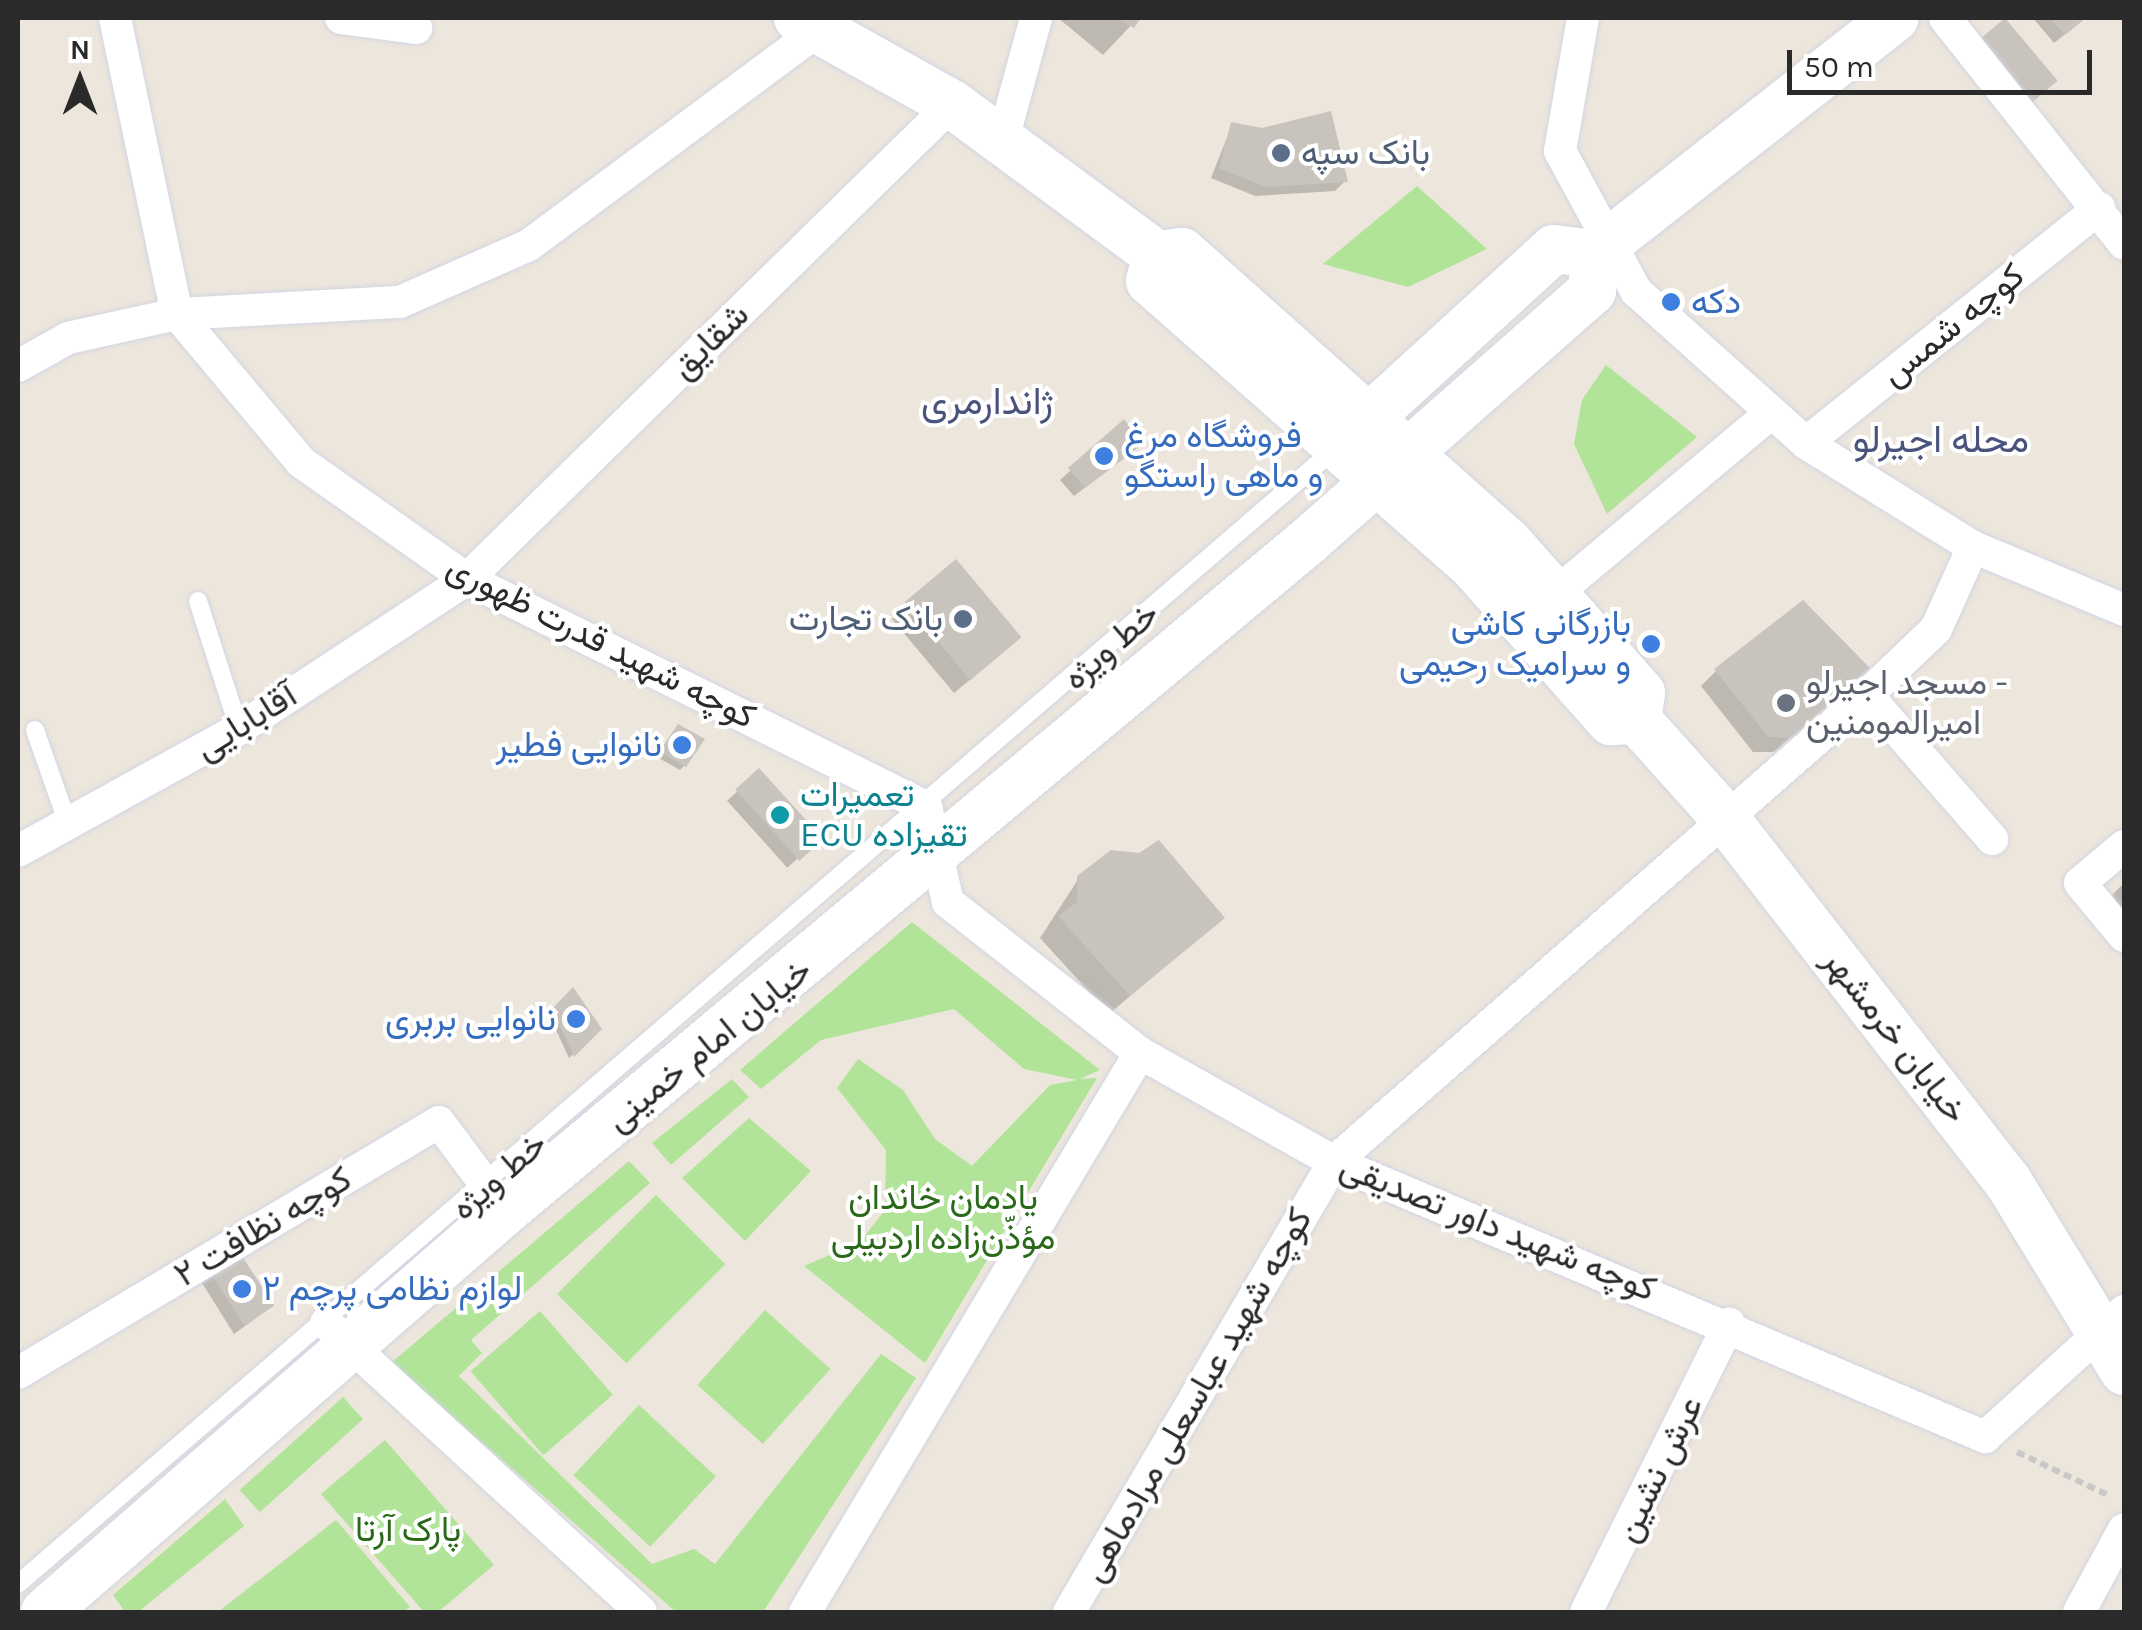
<!DOCTYPE html>
<meta charset="utf-8">
<style>
body{margin:0}
#map{position:relative;width:2142px;height:1630px;overflow:hidden;background:#ede6dc;font-family:Karla,Vazirmatn,sans-serif}
div>[style]{position:absolute}
.green>*{inset:0;background:#b1e498;transform-origin:0 0}
.shadow>*{inset:0;background:#0003;transform-origin:0 0}
.building>*{inset:0;background:#c8c3bc;transform-origin:0 0}
.path>*{height:6px;margin-top:-3px;transform-origin:0;background:repeating-linear-gradient(90deg,#c8c8c8 0 8px,transparent 0 13px)}
.roads{filter:drop-shadow(0 0 2px #d2d5e3) drop-shadow(0 0 2px #d2d5e3)}
.lane>*{height:18px;margin:-9px;padding:0 9px;transform-origin:9px;border-radius:9px;background:#fff}
.street>*{height:32px;margin:-16px;padding:0 16px;transform-origin:16px;border-radius:16px;background:#fff}
.secondary>*{height:48px;margin:-24px;padding:0 24px;transform-origin:24px;border-radius:24px;background:#fff}
.dots>*{width:28px;height:28px;translate:-50% -50%;box-sizing:border-box;border:5px solid #fff;border-radius:50%}
span{translate:-50% -50%;white-space:nowrap;text-align:center;line-height:1.15;-webkit-text-stroke:8px #fff;paint-order:stroke}
.service-label{font-size:35px;color:#4e5e75}
.left{translate:0 -50%;text-align:left}
.right{translate:-100% -50%;text-align:right}
.shop-label{font-size:35px;color:#366cbe}
.street-label{font-size:35px;color:#2a2a2a}
.worship-label{font-size:35px;color:#5b616d}
.culture-label{font-size:35px;color:#0d838f}
.park-label{font-size:35px;color:#296919}
.neighbourhood-label{font-size:38px;color:#4a537c}
.frame{position:absolute;inset:0;border:20px solid #2a2a2a;pointer-events:none}
.north{position:absolute;left:30px;top:30px;width:100px;height:100px;-webkit-text-stroke:8px #fff;paint-order:stroke;rotate:0deg;font-size:28px;font-weight:700;line-height:40px;text-align:center;color:#2a2a2a}
.north::after{content:'';display:block;margin:auto;width:35px;height:45px;background:#2a2a2a;clip-path:polygon(50% 0,100% 100%,50% 72%,0 100%)}
.scale{position:absolute;left:1787px;top:50px;width:305px;height:45px;box-sizing:border-box;border:5px solid #2a2a2a;border-top:0;padding-left:12px;font-size:30px;line-height:35px;white-space:nowrap;color:#2a2a2a;-webkit-text-stroke:8px #fff;paint-order:stroke}
</style>
<div id="map">
<div class="green">
<i style="clip-path:polygon(1417px 186px,1487px 249px,1408px 287px,1323px 264px)"></i>
<i style="clip-path:polygon(1606px 365px,1697px 437px,1607px 514px,1574px 444px,1582px 400px)"></i>
<i style="clip-path:polygon(912px 922px,1100px 1070px,1080px 1079px,1097px 1078px,925px 1363px,804px 1266px,860px 1242px,885px 1210px,886px 1150px,837px 1088px,858px 1059px,903px 1090px,935px 1139px,972px 1166px,1050px 1085px,1077px 1080px,1024px 1069px,954px 1009px,821px 1040px,761px 1089px,740px 1070px)"></i>
<i style="clip-path:polygon(732px 1079px,749px 1097px,671px 1165px,652px 1143px)"></i>
<i style="clip-path:polygon(749px 1118px,811px 1171px,745px 1241px,682px 1178px)"></i>
<i style="clip-path:polygon(629px 1161px,650px 1183px,471px 1340px,482px 1353px,459px 1376px,652px 1564px,694px 1549px,715px 1564px,881px 1354px,916px 1378px,763px 1612px,676px 1612px,391px 1363px)"></i>
<i style="left:656px;top:1195px;width:98px;height:140px;rotate:45deg"></i>
<i style="left:765px;top:1310px;width:88px;height:101px;rotate:42deg"></i>
<i style="left:540px;top:1311px;width:111px;height:92px;rotate:49deg"></i>
<i style="left:343px;top:1397px;width:30px;height:139px;rotate:48deg"></i>
<i style="left:639px;top:1405px;width:105px;height:96px;rotate:43deg"></i>
<i style="clip-path:polygon(385px 1440px,494px 1565px,438px 1612px,424px 1612px,321px 1494px)"></i>
<i style="clip-path:polygon(225px 1499px,244px 1526px,138px 1612px,125px 1612px,113px 1595px)"></i>
<i style="clip-path:polygon(336px 1520px,410px 1607px,403px 1612px,218px 1612px)"></i>
</div>
<div class="shadow">
<i style="clip-path:polygon(1058px 18px,1138px 18px,1103px 55px)"></i>
<i style="clip-path:polygon(2033px 18px,2085px 18px,2054px 43px)"></i>
<i style="clip-path:polygon(1232px 125px,1345px 181px,1335px 191px,1255px 196px,1211px 178px)"></i>
<i style="clip-path:polygon(1123px 423px,1130px 453px,1074px 496px,1060px 480px)"></i>
<i style="clip-path:polygon(907px 604px,1003px 652px,954px 693px,892px 619px)"></i>
<i style="clip-path:polygon(1716px 671px,1852px 683px,1774px 752px,1753px 752px,1701px 686px)"></i>
<i style="clip-path:polygon(674px 731px,684px 766px,680px 770px,657px 757px)"></i>
<i style="left:759px;top:772px;width:90px;height:43px;rotate:48deg"></i>
<i style="clip-path:polygon(1079px 878px,1222px 918px,1109px 1014px,1040px 938px)"></i>
<i style="clip-path:polygon(2124px 883px,2124px 929px,2103px 904px)"></i>
<i style="clip-path:polygon(573px 991px,599px 1029px,569px 1058px,549px 1015px)"></i>
<i style="clip-path:polygon(211px 1274px,260px 1315px,234px 1334px,202px 1283px)"></i>
</div>
<div class="building">
<i style="clip-path:polygon(1117px 18px,1141px 18px,1134px 28px)"></i>
<i style="left:2005px;top:18px;width:82px;height:33px;rotate:50deg"></i>
<i style="clip-path:polygon(2050px 18px,2086px 18px,2065px 35px)"></i>
<i style="clip-path:polygon(1331px 111px,1348px 182px,1266px 187px,1219px 168px,1231px 122px,1262px 128px)"></i>
<i style="clip-path:polygon(1124px 419px,1143px 444px,1085px 488px,1068px 468px)"></i>
<i style="left:956px;top:559px;width:102px;height:67px;rotate:50deg"></i>
<i style="clip-path:polygon(1803px 600px,1870px 668px,1791px 738px,1768px 737px,1714px 669px)"></i>
<i style="clip-path:polygon(678px 724px,705px 739px,686px 767px,659px 752px)"></i>
<i style="left:759px;top:768px;width:96px;height:32px;rotate:48deg"></i>
<i style="clip-path:polygon(1159px 840px,1225px 918px,1130px 996px,1058px 916px,1077px 902px,1077px 876px,1111px 850px,1139px 853px)"></i>
<i style="clip-path:polygon(573px 987px,602px 1029px,574px 1057px,552px 1009px)"></i>
<i style="left:240px;top:1253px;width:63px;height:36px;rotate:57deg"></i>
</div>
<div class="path">
<i style="left:2017px;top:1452px;width:103px;rotate:25.3deg"></i>
</div>
<div class="roads">
<div class="lane">
<i style="left:198px;top:601px;width:134px;rotate:72.2deg"></i>
<i style="left:35px;top:730px;width:100px;rotate:70.7deg"></i>
<i style="left:18px;top:1584px;width:1741px;rotate:-40.76deg"></i>
</div>
<div class="street">
<i style="left:115px;top:18px;width:302px;rotate:78.2deg"></i>
<i style="left:177px;top:314px;width:193px;rotate:50deg"></i>
<i style="left:301px;top:462px;width:203px;rotate:35.2deg"></i>
<i style="left:467px;top:579px;width:513px;rotate:26.42deg"></i>
<i style="left:926px;top:807px;width:98px;rotate:77deg"></i>
<i style="left:948px;top:902px;width:244px;rotate:38.2deg"></i>
<i style="left:1140px;top:1053px;width:223px;rotate:29.3deg"></i>
<i style="left:1334px;top:1162px;width:707px;rotate:22.9deg"></i>
<i style="left:1985px;top:1437px;width:188px;rotate:-42.2deg"></i>
<i style="left:341px;top:18px;width:76px;rotate:7.6deg"></i>
<i style="left:1583px;top:18px;width:135px;rotate:99.8deg"></i>
<i style="left:1560px;top:151px;width:159px;rotate:61.5deg"></i>
<i style="left:1636px;top:291px;width:228px;rotate:41.8deg"></i>
<i style="left:1806px;top:443px;width:197px;rotate:31.9deg"></i>
<i style="left:1973px;top:547px;width:164px;rotate:22.6deg"></i>
<i style="left:1945px;top:18px;width:288px;rotate:51.6deg"></i>
<i style="left:1003px;top:139px;width:125px;rotate:-74.7deg"></i>
<i style="left:18px;top:366px;width:57px;rotate:-29.2deg"></i>
<i style="left:68px;top:338px;width:112px;rotate:-12.4deg"></i>
<i style="left:177px;top:314px;width:223px;rotate:-3.1deg"></i>
<i style="left:400px;top:302px;width:141px;rotate:-23.8deg"></i>
<i style="left:529px;top:245px;width:360px;rotate:-36.6deg"></i>
<i style="left:1806px;top:443px;width:376px;rotate:-38.7deg"></i>
<i style="left:1554px;top:595px;width:282px;rotate:-40deg"></i>
<i style="left:1867px;top:695px;width:191px;rotate:49deg"></i>
<i style="left:2124px;top:846px;width:57px;rotate:139.9deg"></i>
<i style="left:2080px;top:883px;width:69px;rotate:50.3deg"></i>
<i style="left:18px;top:851px;width:252px;rotate:-28.9deg"></i>
<i style="left:239px;top:729px;width:273px;rotate:-33.3deg"></i>
<i style="left:467px;top:579px;width:679px;rotate:-44.4deg"></i>
<i style="left:326px;top:1323px;width:427px;rotate:42.5deg"></i>
<i style="left:18px;top:1373px;width:490px;rotate:-30.8deg"></i>
<i style="left:439px;top:1122px;width:111px;rotate:53.4deg"></i>
<i style="left:805px;top:1612px;width:652px;rotate:-59.07deg"></i>
<i style="left:1069px;top:1612px;width:522px;rotate:-59.51deg"></i>
<i style="left:1334px;top:1162px;width:709px;rotate:-41.22deg"></i>
<i style="left:1867px;top:695px;width:95px;rotate:-43.7deg"></i>
<i style="left:1936px;top:629px;width:90px;rotate:-65.7deg"></i>
<i style="left:1586px;top:1612px;width:322px;rotate:-63.6deg"></i>
<i style="left:2079px;top:1612px;width:94px;rotate:-61.5deg"></i>
</div>
<div class="secondary">
<i style="left:798px;top:18px;width:176px;rotate:29.2deg"></i>
<i style="left:952px;top:104px;width:255px;rotate:36.4deg"></i>
<i style="left:1157px;top:255px;width:25px;rotate:-7deg"></i>
<i style="left:1182px;top:252px;width:436px;rotate:41.7deg"></i>
<i style="left:1508px;top:542px;width:201px;rotate:48.6deg"></i>
<i style="left:1641px;top:693px;width:27px;rotate:98deg"></i>
<i style="left:1637px;top:720px;width:130px;rotate:48.1deg"></i>
<i style="left:1724px;top:817px;width:460px;rotate:52.1deg"></i>
<i style="left:2007px;top:1180px;width:224px;rotate:58.5deg"></i>
<i style="left:1157px;top:255px;width:27px;rotate:105deg"></i>
<i style="left:1150px;top:281px;width:434px;rotate:41.4deg"></i>
<i style="left:1475px;top:568px;width:205px;rotate:48.4deg"></i>
<i style="left:1611px;top:721px;width:26px;rotate:-2deg"></i>
<i style="left:1347px;top:438px;width:280px;rotate:-42.4deg"></i>
<i style="left:1554px;top:249px;width:41px;rotate:7deg"></i>
<i style="left:45px;top:1612px;width:610px;rotate:-41.08deg"></i>
<i style="left:505px;top:1211px;width:1044px;rotate:-39.83deg"></i>
<i style="left:1307px;top:542px;width:380px;rotate:-41.4deg"></i>
<i style="left:1592px;top:291px;width:37px;rotate:-85deg"></i>
<i style="left:1595px;top:254px;width:13px;rotate:-42deg"></i>
<i style="left:1605px;top:245px;width:368px;rotate:-38.1deg"></i>
</div>
</div>
<div class="dots">
<i style="left:1281px;top:153px;background:#5c6f8a"></i>
<i style="left:1671px;top:302px;background:#3f7fe0"></i>
<i style="left:1104px;top:456px;background:#3f7fe0"></i>
<i style="left:963px;top:619px;background:#5c6f8a"></i>
<i style="left:1651px;top:644px;background:#3f7fe0"></i>
<i style="left:1786px;top:703px;background:#6b7280"></i>
<i style="left:682px;top:745px;background:#3f7fe0"></i>
<i style="left:780px;top:815px;background:#0f9aa8"></i>
<i style="left:576px;top:1019px;background:#3f7fe0"></i>
<i style="left:242px;top:1289px;background:#3f7fe0"></i>
</div>
<div class="service-label">
<span class="left" style="left:1301px;top:153px">بانک سپه</span>
<span class="right" style="left:943px;top:619px">بانک تجارت</span>
</div>
<div class="shop-label">
<span class="left" style="left:1691px;top:302px">دکه</span>
<span class="left" style="left:1124px;top:456px">فروشگاه مرغ<br>و ماهی راستگو</span>
<span class="right" style="left:1631px;top:644px">بازرگانی کاشی<br>و سرامیک رحیمی</span>
<span class="right" style="left:662px;top:745px">نانوایی فطیر</span>
<span class="right" style="left:556px;top:1019px">نانوایی بربری</span>
<span class="left" style="left:262px;top:1289px">لوازم نظامی پرچم ۲</span>
</div>
<div class="street-label">
<span style="left:1953px;top:325px;rotate:-39deg">کوچه شمس</span>
<span style="left:710px;top:341px;rotate:-44deg">شقایق</span>
<span style="left:601px;top:642px;rotate:27deg">کوچه شهید قدرت ظهوری</span>
<span style="left:1111px;top:646px;rotate:-41deg">خط ویژه</span>
<span style="left:246px;top:722px;rotate:-32deg">آقابابایی</span>
<span style="left:1895px;top:1036px;rotate:52deg">خیابان خرمشهر</span>
<span style="left:709px;top:1045px;rotate:-39deg">خیابان امام خمینی</span>
<span style="left:499px;top:1176px;rotate:-41deg">خط ویژه</span>
<span style="left:263px;top:1227px;rotate:-31deg">کوچه نظافت ۲</span>
<span style="left:1498px;top:1228px;rotate:22deg">کوچه شهید داور تصدیقی</span>
<span style="left:1197px;top:1395px;rotate:-60deg">کوچه شهید عباسعلی مرادماهی</span>
<span style="left:1659px;top:1469px;rotate:-64deg">عرش نشین</span>
</div>
<div class="worship-label">
<span class="left" style="left:1806px;top:703px">مسجد اجیرلو -<br>امیرالمومنین</span>
</div>
<div class="culture-label">
<span class="left" style="left:800px;top:815px">تعمیرات<br>ECU تقیزاده</span>
</div>
<div class="park-label">
<span style="left:943px;top:1218px">یادمان خاندان<br>مؤذّن‌زاده اردبیلی</span>
<span style="left:408px;top:1530px">پارک آرتا</span>
</div>
<div class="neighbourhood-label">
<span style="left:987px;top:402px">ژاندارمری</span>
<span style="left:1941px;top:440px">محله اجیرلو</span>
</div>
<div class="frame"></div>
<div class="north">N</div>
<div class="scale">50 m</div>
</div>
